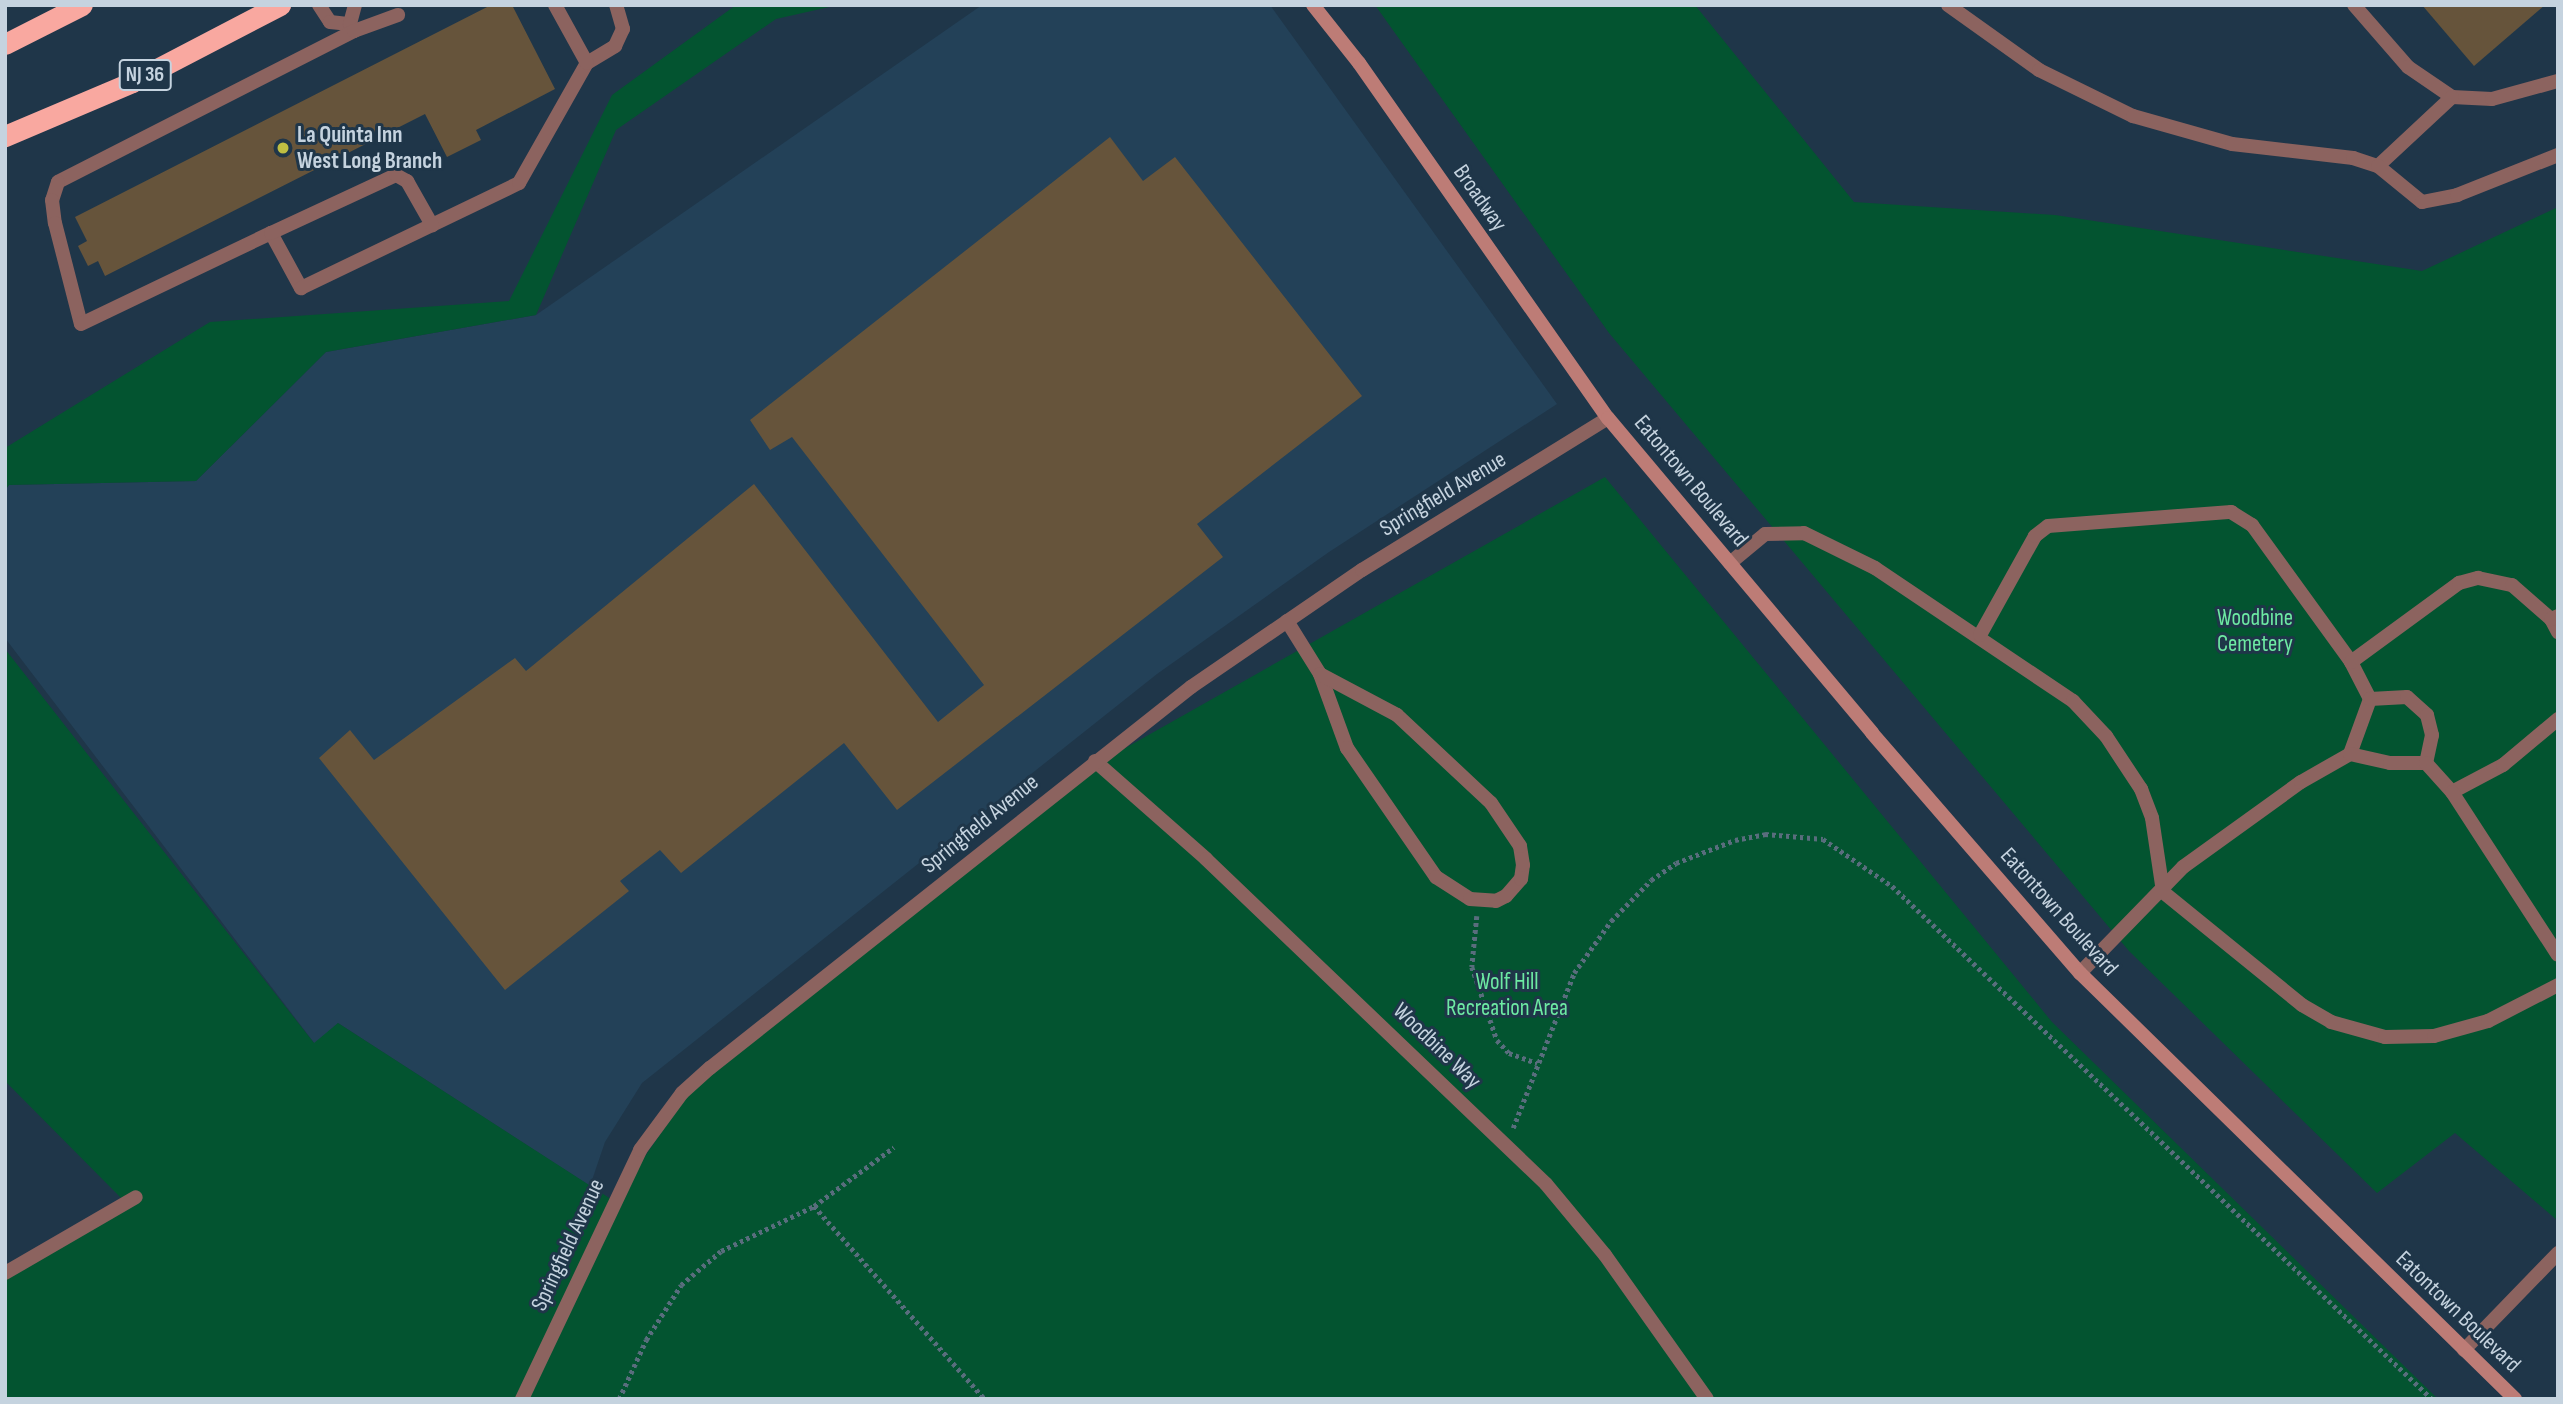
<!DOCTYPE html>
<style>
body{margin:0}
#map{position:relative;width:2563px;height:1404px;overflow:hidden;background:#1f3649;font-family:"Sofia Sans Condensed",sans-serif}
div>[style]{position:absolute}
.built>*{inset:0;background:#234158}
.green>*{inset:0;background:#035430}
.building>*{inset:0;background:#66543b}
.path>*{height:4.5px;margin-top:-2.25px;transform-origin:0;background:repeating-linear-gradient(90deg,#596d7d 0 3.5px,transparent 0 7px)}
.lane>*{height:14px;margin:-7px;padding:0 7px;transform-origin:7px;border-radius:7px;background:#8c635f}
.street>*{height:14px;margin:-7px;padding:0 7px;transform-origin:7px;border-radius:7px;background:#8c635f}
.secondary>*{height:14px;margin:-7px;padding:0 7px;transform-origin:7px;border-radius:7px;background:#bd7c76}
.highway>*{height:21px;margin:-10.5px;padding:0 10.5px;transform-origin:10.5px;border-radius:10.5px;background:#f9a8a0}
.dots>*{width:19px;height:19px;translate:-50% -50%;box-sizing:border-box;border:4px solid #1f3649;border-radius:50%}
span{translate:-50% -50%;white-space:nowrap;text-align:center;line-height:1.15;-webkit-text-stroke:6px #1f3649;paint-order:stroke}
.shield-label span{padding:2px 5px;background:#1f3649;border:2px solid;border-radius:5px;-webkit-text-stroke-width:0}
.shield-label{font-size:21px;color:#c5d3df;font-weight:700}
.poi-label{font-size:23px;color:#c5d3df;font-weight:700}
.left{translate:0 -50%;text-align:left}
.street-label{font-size:23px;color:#c5d3df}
.park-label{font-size:23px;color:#6deaa3}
.frame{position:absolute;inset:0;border:7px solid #c5d3df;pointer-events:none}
</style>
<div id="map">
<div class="built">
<i style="clip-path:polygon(982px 5px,1270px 5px,1557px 404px,1329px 552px,1157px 674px,642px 1083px,605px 1142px,590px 1186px,338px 1023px,315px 1044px,5px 638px,5px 490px,9px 485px,196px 481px,326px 352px,536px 315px)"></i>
</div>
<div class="green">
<i style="clip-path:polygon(736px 5px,838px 5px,776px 19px,616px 130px,536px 315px,326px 352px,196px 481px,9px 485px,5px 490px,5px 448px,210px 322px,509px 301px,612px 95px)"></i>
<i style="clip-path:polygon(1375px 5px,1695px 5px,1854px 202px,2055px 215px,2422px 271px,2558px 207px,2558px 1221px,2455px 1133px,2377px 1193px,2129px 951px,1609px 333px)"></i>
<i style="clip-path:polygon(1605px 477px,2052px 1022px,2438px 1399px,5px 1399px,5px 1275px,128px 1205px,5px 1081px,5px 649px,314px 1043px,338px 1023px,614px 1201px,688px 1094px,1090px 768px)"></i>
</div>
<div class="building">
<i style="clip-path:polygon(491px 5px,512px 5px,555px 89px,476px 130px,481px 140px,447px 157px,425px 114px,105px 276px,98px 261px,88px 266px,78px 246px,87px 241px,75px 217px)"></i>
<i style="clip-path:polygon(2422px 5px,2545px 5px,2474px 66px)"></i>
<i style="clip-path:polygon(1110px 137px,1143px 181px,1175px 157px,1362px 396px,1197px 524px,1223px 557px,897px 810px,844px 743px,681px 873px,660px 850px,620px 881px,629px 891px,505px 990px,319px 758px,350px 730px,374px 760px,515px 658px,526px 671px,754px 484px,938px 722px,984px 685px,792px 437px,770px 450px,750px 420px)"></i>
</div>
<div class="path">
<i style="left:1477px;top:916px;width:51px;rotate:95.6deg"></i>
<i style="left:1472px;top:967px;width:77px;rotate:71.1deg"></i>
<i style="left:1497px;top:1040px;width:18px;rotate:47deg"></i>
<i style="left:1509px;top:1053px;width:30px;rotate:20deg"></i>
<i style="left:1513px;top:1128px;width:167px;rotate:-68.5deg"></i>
<i style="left:1574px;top:973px;width:64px;rotate:-54.6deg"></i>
<i style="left:1611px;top:921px;width:57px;rotate:-45.7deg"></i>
<i style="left:1651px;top:880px;width:30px;rotate:-34deg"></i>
<i style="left:1676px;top:863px;width:63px;rotate:-21.3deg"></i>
<i style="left:1735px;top:840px;width:31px;rotate:-11deg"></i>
<i style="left:1765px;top:834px;width:58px;rotate:4.9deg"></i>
<i style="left:1823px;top:839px;width:83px;rotate:34.3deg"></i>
<i style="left:1892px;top:886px;width:745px;rotate:43.53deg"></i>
<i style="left:814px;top:1206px;width:99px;rotate:-36.4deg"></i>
<i style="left:619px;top:1399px;width:65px;rotate:-65.4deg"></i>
<i style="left:646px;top:1340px;width:65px;rotate:-57.5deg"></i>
<i style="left:681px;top:1285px;width:52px;rotate:-40.4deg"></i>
<i style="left:721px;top:1251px;width:103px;rotate:-25.8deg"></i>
<i style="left:814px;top:1206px;width:258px;rotate:48.5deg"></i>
</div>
<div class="lane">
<i style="left:319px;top:5px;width:20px;rotate:57deg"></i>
<i style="left:330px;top:22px;width:20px;rotate:6deg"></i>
<i style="left:355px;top:5px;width:20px;rotate:105deg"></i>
<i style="left:350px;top:24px;width:8px;rotate:60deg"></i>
<i style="left:354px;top:31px;width:332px;rotate:153deg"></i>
<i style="left:58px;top:182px;width:19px;rotate:108deg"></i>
<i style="left:52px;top:200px;width:23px;rotate:83deg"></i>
<i style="left:55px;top:223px;width:104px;rotate:75.6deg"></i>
<i style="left:81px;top:324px;width:211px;rotate:-25.6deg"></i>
<i style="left:271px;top:233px;width:63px;rotate:61.4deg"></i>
<i style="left:301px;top:288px;width:242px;rotate:-25.7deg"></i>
<i style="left:519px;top:183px;width:138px;rotate:-60.5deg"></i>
<i style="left:587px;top:63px;width:33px;rotate:-31deg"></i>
<i style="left:615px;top:46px;width:19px;rotate:-65deg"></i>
<i style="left:623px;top:29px;width:25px;rotate:-106deg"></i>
<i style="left:555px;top:5px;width:66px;rotate:61.1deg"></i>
<i style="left:2354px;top:5px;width:82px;rotate:48.9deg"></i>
<i style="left:2408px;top:67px;width:53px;rotate:34.3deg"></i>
<i style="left:2452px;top:97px;width:40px;rotate:2.9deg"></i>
<i style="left:2492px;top:99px;width:68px;rotate:-15.3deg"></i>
<i style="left:354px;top:31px;width:47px;rotate:-20deg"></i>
<i style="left:2378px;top:166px;width:101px;rotate:-43deg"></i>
<i style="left:271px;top:233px;width:138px;rotate:-24.9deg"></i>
<i style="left:396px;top:175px;width:13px;rotate:29deg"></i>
<i style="left:407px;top:181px;width:51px;rotate:60.4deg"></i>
<i style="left:1730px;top:563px;width:45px;rotate:-39.6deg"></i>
<i style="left:1765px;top:534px;width:39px;rotate:-1deg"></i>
<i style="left:1804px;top:533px;width:79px;rotate:26.2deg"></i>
<i style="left:1875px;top:568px;width:239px;rotate:33.9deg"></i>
<i style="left:2073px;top:701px;width:48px;rotate:46.7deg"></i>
<i style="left:2106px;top:736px;width:64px;rotate:56.6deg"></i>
<i style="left:2141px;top:789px;width:31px;rotate:69deg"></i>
<i style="left:2152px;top:818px;width:75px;rotate:81.5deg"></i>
<i style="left:2163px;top:892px;width:179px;rotate:39.1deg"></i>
<i style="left:2302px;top:1005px;width:34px;rotate:30deg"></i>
<i style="left:2331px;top:1022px;width:56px;rotate:15.5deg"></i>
<i style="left:2385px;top:1037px;width:49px;rotate:-1.2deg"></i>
<i style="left:2434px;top:1036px;width:56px;rotate:-15.5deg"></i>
<i style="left:2488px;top:1021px;width:79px;rotate:-27.2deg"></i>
<i style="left:2551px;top:619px;width:15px;rotate:62deg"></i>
<i style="left:1980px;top:635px;width:113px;rotate:-60.9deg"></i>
<i style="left:2035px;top:536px;width:16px;rotate:-38deg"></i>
<i style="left:2048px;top:526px;width:184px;rotate:-4.4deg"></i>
<i style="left:2231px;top:512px;width:25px;rotate:32deg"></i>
<i style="left:2252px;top:525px;width:169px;rotate:54.1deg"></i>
<i style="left:2351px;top:662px;width:42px;rotate:62.8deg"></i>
<i style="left:2351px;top:662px;width:134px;rotate:-36.2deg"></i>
<i style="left:2459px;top:583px;width:20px;rotate:-15deg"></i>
<i style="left:2478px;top:578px;width:35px;rotate:12deg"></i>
<i style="left:2512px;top:585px;width:52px;rotate:41.1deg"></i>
<i style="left:2551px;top:619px;width:8px;rotate:-23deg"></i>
<i style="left:2350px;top:754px;width:59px;rotate:-70deg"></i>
<i style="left:2370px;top:699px;width:37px;rotate:-3deg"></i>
<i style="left:2407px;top:697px;width:27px;rotate:42deg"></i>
<i style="left:2427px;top:715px;width:21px;rotate:76deg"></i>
<i style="left:2432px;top:735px;width:29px;rotate:102deg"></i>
<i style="left:1095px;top:761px;width:148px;rotate:41.4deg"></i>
<i style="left:1206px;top:859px;width:470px;rotate:43.7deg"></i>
<i style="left:1546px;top:1184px;width:92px;rotate:50.3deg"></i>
<i style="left:1605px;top:1255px;width:176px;rotate:54.7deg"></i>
<i style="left:2452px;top:792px;width:58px;rotate:-27.9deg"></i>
<i style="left:2503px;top:765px;width:72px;rotate:-39.9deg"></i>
<i style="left:2080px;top:973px;width:148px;rotate:-45.8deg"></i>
<i style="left:2183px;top:867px;width:145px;rotate:-35.8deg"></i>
<i style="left:2301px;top:782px;width:56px;rotate:-29.7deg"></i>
<i style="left:2350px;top:754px;width:41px;rotate:12.7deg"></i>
<i style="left:2390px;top:763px;width:36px"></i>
<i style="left:2426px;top:763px;width:39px;rotate:48deg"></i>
<i style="left:2452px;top:792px;width:194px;rotate:57deg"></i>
</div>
<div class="street">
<i style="left:1948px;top:5px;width:112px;rotate:35.5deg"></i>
<i style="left:2039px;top:70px;width:105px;rotate:26.1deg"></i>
<i style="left:2133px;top:116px;width:103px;rotate:15.8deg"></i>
<i style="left:2232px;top:144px;width:122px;rotate:6.6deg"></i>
<i style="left:2353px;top:158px;width:26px;rotate:18deg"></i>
<i style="left:2378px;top:166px;width:57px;rotate:39.3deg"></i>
<i style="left:2422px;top:202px;width:36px;rotate:-11deg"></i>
<i style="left:2457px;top:195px;width:109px;rotate:-21.6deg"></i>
<i style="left:1287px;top:621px;width:62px;rotate:58.1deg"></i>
<i style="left:1320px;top:674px;width:79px;rotate:70deg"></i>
<i style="left:1347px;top:748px;width:157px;rotate:55.4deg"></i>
<i style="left:1436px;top:877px;width:40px;rotate:32.9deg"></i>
<i style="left:1470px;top:899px;width:26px;rotate:4deg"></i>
<i style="left:1496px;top:901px;width:11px;rotate:-27deg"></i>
<i style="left:1506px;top:896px;width:23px;rotate:-49deg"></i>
<i style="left:1521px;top:879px;width:14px;rotate:-82deg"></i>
<i style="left:1523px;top:865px;width:19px;rotate:-99deg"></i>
<i style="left:1520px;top:846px;width:52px;rotate:-124deg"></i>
<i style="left:1491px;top:803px;width:129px;rotate:-136.9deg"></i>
<i style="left:1397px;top:715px;width:87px;rotate:-152deg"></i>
<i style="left:5px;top:1273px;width:151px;rotate:-30.1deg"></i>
<i style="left:2464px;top:1350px;width:135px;rotate:-45.9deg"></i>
<i style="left:522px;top:1399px;width:276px;rotate:-64.6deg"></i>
<i style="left:640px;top:1150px;width:71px;rotate:-53.6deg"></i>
<i style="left:682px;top:1093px;width:38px;rotate:-42deg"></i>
<i style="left:710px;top:1068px;width:614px;rotate:-38.38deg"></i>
<i style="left:1191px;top:687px;width:207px;rotate:-34.4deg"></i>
<i style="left:1362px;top:570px;width:289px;rotate:-31.7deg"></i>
</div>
<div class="secondary">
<i style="left:1313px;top:5px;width:74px;rotate:51.6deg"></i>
<i style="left:1359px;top:63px;width:434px;rotate:55deg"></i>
<i style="left:1608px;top:418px;width:411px;rotate:50deg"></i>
<i style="left:1872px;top:733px;width:318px;rotate:49.1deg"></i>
<i style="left:2080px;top:973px;width:609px;rotate:44.4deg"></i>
</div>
<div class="highway">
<i style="left:5px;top:44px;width:86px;rotate:-26.9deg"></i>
<i style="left:5px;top:136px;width:138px;rotate:-23deg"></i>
<i style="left:132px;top:82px;width:167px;rotate:-27.5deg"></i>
</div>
<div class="dots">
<i style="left:283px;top:148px;background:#bebe42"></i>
</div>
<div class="shield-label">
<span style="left:145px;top:75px">NJ 36</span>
</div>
<div class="poi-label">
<span class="left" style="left:297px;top:148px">La Quinta Inn<br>West Long Branch</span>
</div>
<div class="street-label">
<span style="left:1480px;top:198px;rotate:55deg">Broadway</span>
<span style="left:1691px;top:481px;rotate:50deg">Eatontown Boulevard</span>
<span style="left:1443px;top:494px;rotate:-31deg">Springfield Avenue</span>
<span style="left:980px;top:824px;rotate:-39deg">Springfield Avenue</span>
<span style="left:2059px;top:912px;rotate:48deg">Eatontown Boulevard</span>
<span style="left:1437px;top:1046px;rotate:44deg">Woodbine Way</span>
<span style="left:568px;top:1245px;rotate:-65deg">Springfield Avenue</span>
<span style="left:2458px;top:1312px;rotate:44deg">Eatontown Boulevard</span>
</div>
<div class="park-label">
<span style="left:2255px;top:631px">Woodbine<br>Cemetery</span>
<span style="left:1507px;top:995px">Wolf Hill<br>Recreation Area</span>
</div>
<div class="frame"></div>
</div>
